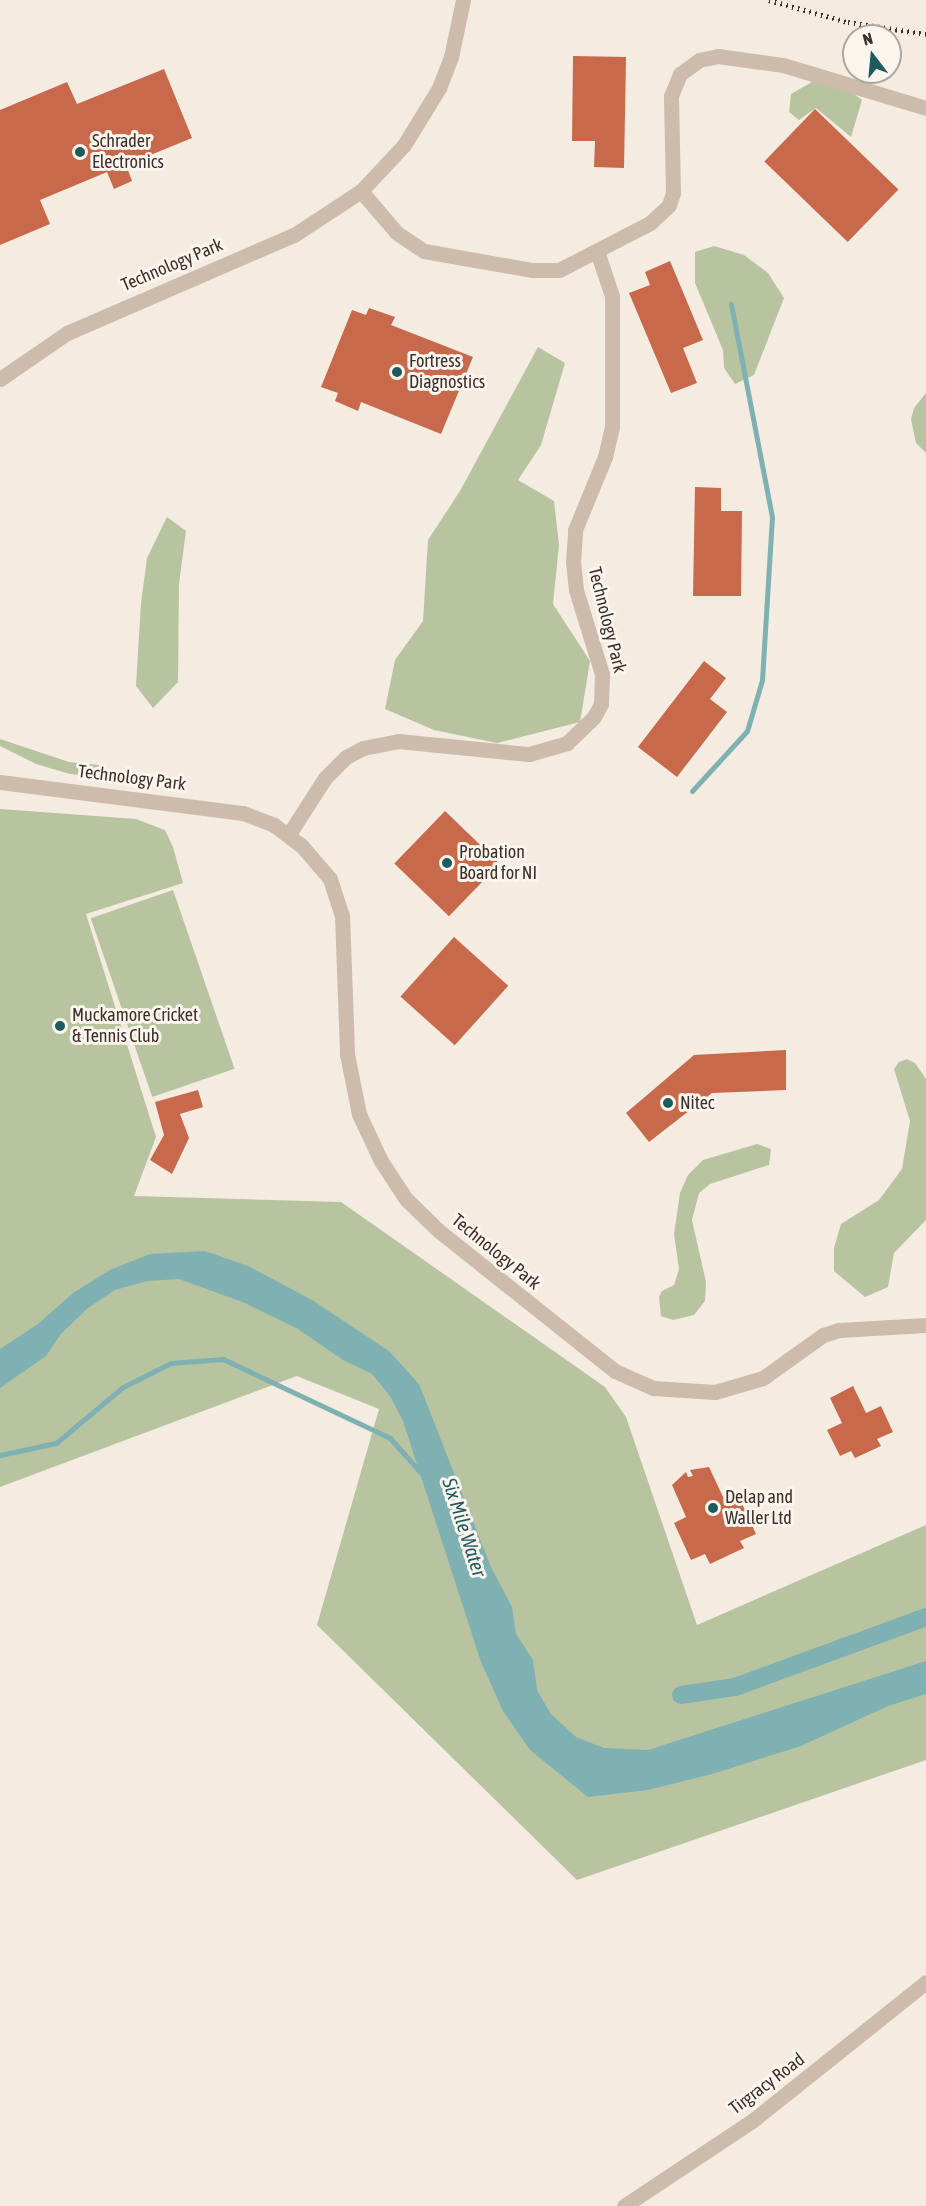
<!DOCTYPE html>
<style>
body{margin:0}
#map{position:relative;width:926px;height:2206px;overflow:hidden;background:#f4ebe1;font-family:"Asap Condensed",sans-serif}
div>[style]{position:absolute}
.green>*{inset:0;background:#b8c4a0;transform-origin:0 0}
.water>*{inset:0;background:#7fb0b2}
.stream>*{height:5px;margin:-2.5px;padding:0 2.5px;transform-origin:2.5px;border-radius:2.5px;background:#7fb0b2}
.canal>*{height:18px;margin:-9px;padding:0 9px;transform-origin:9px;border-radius:9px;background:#7fb0b2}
.building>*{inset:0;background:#c8694b;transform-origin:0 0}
.minor>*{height:15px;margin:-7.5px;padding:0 7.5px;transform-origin:7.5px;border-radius:7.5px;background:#cdbbac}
.tertiary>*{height:15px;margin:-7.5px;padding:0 7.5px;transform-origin:7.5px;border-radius:7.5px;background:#cdbbac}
.rail>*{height:4.5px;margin-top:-2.25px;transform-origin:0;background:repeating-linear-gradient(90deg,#3b302b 0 1.5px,transparent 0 6px)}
.dots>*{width:16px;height:16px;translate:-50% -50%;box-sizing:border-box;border:3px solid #fbf5ee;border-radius:50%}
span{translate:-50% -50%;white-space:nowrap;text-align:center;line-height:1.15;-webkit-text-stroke:6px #fbf5ee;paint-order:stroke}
.poi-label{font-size:18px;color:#3b302b}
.left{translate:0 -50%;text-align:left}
.street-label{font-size:18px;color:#3b302b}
.water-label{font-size:20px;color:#1f5a5e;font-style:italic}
.north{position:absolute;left:842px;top:24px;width:60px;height:60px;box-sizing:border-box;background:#fbf5ee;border:2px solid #aea6a0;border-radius:50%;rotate:344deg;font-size:16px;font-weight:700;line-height:24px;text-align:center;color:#3b302b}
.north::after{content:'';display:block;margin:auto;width:21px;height:27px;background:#1f5a5e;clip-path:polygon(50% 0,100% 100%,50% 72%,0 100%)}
</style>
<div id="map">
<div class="green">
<i style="clip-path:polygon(817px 79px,843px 86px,862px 100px,851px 137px,816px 108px,799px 120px,789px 112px,791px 94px)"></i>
<i style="clip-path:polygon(714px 246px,744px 255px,768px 273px,784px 298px,754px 375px,735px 384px,724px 368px,723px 350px,695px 283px,695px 252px)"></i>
<i style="clip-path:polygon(538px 347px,565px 363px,541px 445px,518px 480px,554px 501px,559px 545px,553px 604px,590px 661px,580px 722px,497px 743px,434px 730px,385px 709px,395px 660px,423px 621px,428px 540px,460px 491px)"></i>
<i style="clip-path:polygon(926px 393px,926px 453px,916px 443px,911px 419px,914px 408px)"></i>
<i style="clip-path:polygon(167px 517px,186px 531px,179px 584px,178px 682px,153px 708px,136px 686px,141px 603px,147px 558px)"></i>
<i style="clip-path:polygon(0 739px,69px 762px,99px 765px,99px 777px,70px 774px,36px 764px,0 746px)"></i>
<i style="clip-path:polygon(0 809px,136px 819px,165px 830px,173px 847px,183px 883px,86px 914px,156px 1137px,134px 1196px,341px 1202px,605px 1387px,626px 1417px,697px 1625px,926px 1525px,926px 1760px,577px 1880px,317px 1625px,379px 1409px,297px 1376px,0 1487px)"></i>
<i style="left:173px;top:890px;width:189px;height:87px;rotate:71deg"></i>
<i style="clip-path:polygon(907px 1059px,915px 1063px,926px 1079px,926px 1220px,894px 1253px,888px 1287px,865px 1297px,834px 1271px,834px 1248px,841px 1224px,879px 1200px,902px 1169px,910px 1121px,894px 1069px,899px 1062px)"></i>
<i style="clip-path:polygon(757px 1144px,771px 1149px,769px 1165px,710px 1184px,699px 1193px,692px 1220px,706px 1282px,705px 1301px,694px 1315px,673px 1320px,661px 1316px,659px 1297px,662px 1291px,674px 1285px,679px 1269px,674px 1234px,680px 1193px,688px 1175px,703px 1160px)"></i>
</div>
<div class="water">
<i style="clip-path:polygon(205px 1251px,248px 1266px,312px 1300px,389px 1351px,419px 1384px,491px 1567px,512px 1607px,516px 1634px,533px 1660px,537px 1690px,551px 1714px,576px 1737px,604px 1748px,648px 1750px,926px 1661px,926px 1694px,888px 1706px,801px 1746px,712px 1774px,648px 1790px,588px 1797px,530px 1750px,503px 1711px,481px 1662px,403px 1421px,390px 1396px,372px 1374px,343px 1360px,298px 1329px,245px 1303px,179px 1279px,147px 1281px,115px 1290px,88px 1308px,61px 1334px,46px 1356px,0 1388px,0 1349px,38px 1324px,73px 1293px,110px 1270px,150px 1254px)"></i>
</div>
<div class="stream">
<i style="left:692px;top:791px;width:81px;rotate:-47.5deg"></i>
<i style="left:747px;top:731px;width:53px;rotate:-73.6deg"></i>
<i style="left:762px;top:680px;width:163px;rotate:-86.5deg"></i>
<i style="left:772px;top:517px;width:217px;rotate:-100.9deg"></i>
<i style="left:0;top:1455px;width:57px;rotate:-12.1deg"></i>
<i style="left:56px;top:1443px;width:87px;rotate:-39.9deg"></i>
<i style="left:123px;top:1387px;width:54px;rotate:-26.6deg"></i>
<i style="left:171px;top:1363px;width:52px;rotate:-4.4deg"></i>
<i style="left:223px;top:1359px;width:185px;rotate:25.3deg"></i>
<i style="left:390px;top:1438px;width:47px;rotate:48.5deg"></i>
</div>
<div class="canal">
<i style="left:681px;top:1695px;width:55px;rotate:-8.4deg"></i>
<i style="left:735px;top:1687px;width:203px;rotate:-20.1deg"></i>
</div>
<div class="building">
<i style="clip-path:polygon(573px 56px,626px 57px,624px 168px,594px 167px,595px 141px,572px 141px)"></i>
<i style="clip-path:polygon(164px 69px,192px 138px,126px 165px,132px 181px,114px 189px,107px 172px,40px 200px,50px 224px,0 245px,0 110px,67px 82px,77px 104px)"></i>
<i style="left:815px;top:109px;width:116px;height:73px;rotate:44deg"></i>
<i style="clip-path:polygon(670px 261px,703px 340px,683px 348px,697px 383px,671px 393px,629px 293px,650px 285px,645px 272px)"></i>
<i style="clip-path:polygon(369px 308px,395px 317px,391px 325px,473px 357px,441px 434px,361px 402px,358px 411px,335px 401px,338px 393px,321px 387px,352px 310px,366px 315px)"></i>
<i style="clip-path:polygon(695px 487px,721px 488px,721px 511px,742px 511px,741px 596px,693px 596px)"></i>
<i style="clip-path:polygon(704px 661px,726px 678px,710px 699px,727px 712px,677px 777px,638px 747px)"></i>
<i style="left:445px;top:811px;width:76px;height:73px;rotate:44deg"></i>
<i style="left:454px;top:937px;width:73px;height:80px;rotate:42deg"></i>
<i style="clip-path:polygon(786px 1050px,786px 1090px,712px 1093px,649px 1142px,626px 1113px,694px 1055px)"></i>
<i style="clip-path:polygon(198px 1090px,203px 1107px,180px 1114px,189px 1138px,172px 1174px,150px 1160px,164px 1135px,155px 1102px)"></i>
<i style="clip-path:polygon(853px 1386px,866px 1413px,881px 1406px,893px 1432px,877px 1439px,881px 1446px,855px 1458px,851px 1451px,840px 1456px,827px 1430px,842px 1423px,830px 1398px)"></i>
<i style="clip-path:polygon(709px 1467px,724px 1499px,737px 1493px,756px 1534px,740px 1541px,744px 1548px,710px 1564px,705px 1554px,691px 1560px,674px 1523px,686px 1517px,672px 1485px,686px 1472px,688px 1477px,693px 1476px,690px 1470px)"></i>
</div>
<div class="minor">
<i style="left:361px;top:191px;width:55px;rotate:49.4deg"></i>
<i style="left:397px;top:233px;width:32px;rotate:34deg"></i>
<i style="left:424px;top:251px;width:110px;rotate:10deg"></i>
<i style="left:532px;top:270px;width:27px"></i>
<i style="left:559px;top:270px;width:102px;rotate:-27.3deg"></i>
<i style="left:650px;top:223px;width:26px;rotate:-43deg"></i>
<i style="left:669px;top:205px;width:13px;rotate:-72deg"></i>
<i style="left:673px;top:193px;width:97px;rotate:-91.2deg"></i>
<i style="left:671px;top:96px;width:24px;rotate:-68deg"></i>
<i style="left:680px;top:74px;width:24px;rotate:-36deg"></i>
<i style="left:699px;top:60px;width:19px;rotate:-12deg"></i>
<i style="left:718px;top:56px;width:66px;rotate:7.9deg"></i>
<i style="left:783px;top:65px;width:149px;rotate:16.7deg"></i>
<i style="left:0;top:379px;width:81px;rotate:-34.5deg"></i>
<i style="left:67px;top:333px;width:247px;rotate:-23.4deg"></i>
<i style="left:294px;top:235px;width:80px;rotate:-33.3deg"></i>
<i style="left:361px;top:191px;width:63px;rotate:-46.9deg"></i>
<i style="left:404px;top:145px;width:67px;rotate:-58.4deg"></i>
<i style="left:439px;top:88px;width:33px;rotate:-69deg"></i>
<i style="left:451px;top:57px;width:58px;rotate:-78.1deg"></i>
<i style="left:0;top:782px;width:245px;rotate:7.3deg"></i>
<i style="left:243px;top:813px;width:33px;rotate:21deg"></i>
<i style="left:274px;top:825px;width:34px;rotate:37deg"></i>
<i style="left:301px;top:845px;width:45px;rotate:49.5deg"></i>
<i style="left:330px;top:879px;width:38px;rotate:72deg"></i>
<i style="left:342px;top:915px;width:139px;rotate:87.9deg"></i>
<i style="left:347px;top:1054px;width:61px;rotate:78.7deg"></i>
<i style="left:359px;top:1114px;width:52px;rotate:64.9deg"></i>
<i style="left:381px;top:1161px;width:45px;rotate:56.7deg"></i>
<i style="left:406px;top:1199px;width:46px;rotate:44.1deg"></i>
<i style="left:439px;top:1231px;width:225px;rotate:38.5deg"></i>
<i style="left:615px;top:1371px;width:42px;rotate:24.1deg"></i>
<i style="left:653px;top:1388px;width:62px;rotate:3.7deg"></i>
<i style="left:715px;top:1392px;width:50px;rotate:-16.3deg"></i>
<i style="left:763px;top:1378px;width:74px;rotate:-35.6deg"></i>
<i style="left:823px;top:1335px;width:17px;rotate:-17deg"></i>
<i style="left:839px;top:1330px;width:87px;rotate:-3.3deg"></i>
<i style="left:289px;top:834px;width:67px;rotate:-57.3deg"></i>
<i style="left:325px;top:778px;width:30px;rotate:-45deg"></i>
<i style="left:346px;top:757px;width:19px;rotate:-28deg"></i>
<i style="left:363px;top:748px;width:36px;rotate:-11deg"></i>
<i style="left:398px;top:741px;width:132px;rotate:5.7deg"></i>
<i style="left:529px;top:754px;width:40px;rotate:-16deg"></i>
<i style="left:567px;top:743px;width:37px;rotate:-44deg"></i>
<i style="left:594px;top:717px;width:15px;rotate:-62deg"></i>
<i style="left:601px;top:704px;width:30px;rotate:-88deg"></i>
<i style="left:602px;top:674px;width:88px;rotate:-107.2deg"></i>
<i style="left:576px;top:590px;width:28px;rotate:-96deg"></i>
<i style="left:573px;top:562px;width:32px;rotate:-86deg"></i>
<i style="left:575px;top:530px;width:79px;rotate:-67.7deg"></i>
<i style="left:605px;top:457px;width:32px;rotate:-77deg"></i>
<i style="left:612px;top:426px;width:130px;rotate:-90deg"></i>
<i style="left:612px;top:296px;width:47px;rotate:-108.4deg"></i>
</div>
<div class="tertiary">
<i style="left:624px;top:2206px;width:154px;rotate:-33.6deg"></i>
<i style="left:752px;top:2121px;width:223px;rotate:-38.6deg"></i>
</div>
<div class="rail">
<i style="left:769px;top:0;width:82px;rotate:15.6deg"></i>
<i style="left:848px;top:22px;width:79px;rotate:8.7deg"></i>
</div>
<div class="dots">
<i style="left:80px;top:152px;background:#1f5a5e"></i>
<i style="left:397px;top:372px;background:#1f5a5e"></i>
<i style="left:447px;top:863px;background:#1f5a5e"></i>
<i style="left:60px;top:1026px;background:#1f5a5e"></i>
<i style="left:668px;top:1103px;background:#1f5a5e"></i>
<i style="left:713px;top:1508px;background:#1f5a5e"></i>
</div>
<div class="poi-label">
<span class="left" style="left:92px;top:152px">Schrader<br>Electronics</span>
<span class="left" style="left:409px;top:372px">Fortress<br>Diagnostics</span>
<span class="left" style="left:459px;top:863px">Probation<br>Board for NI</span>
<span class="left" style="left:72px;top:1026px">Muckamore Cricket<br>&amp; Tennis Club</span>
<span class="left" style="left:680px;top:1103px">Nitec</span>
<span class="left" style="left:725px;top:1508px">Delap and<br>Waller Ltd</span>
</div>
<div class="street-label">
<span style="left:172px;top:265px;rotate:-23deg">Technology Park</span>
<span style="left:607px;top:620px;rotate:76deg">Technology Park</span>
<span style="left:132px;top:778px;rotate:7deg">Technology Park</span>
<span style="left:496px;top:1252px;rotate:39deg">Technology Park</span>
<span style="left:767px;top:2084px;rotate:-37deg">Tirgracy Road</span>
</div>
<div class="water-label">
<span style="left:465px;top:1527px;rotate:72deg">Six Mile Water</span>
</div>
<div class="north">N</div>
</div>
